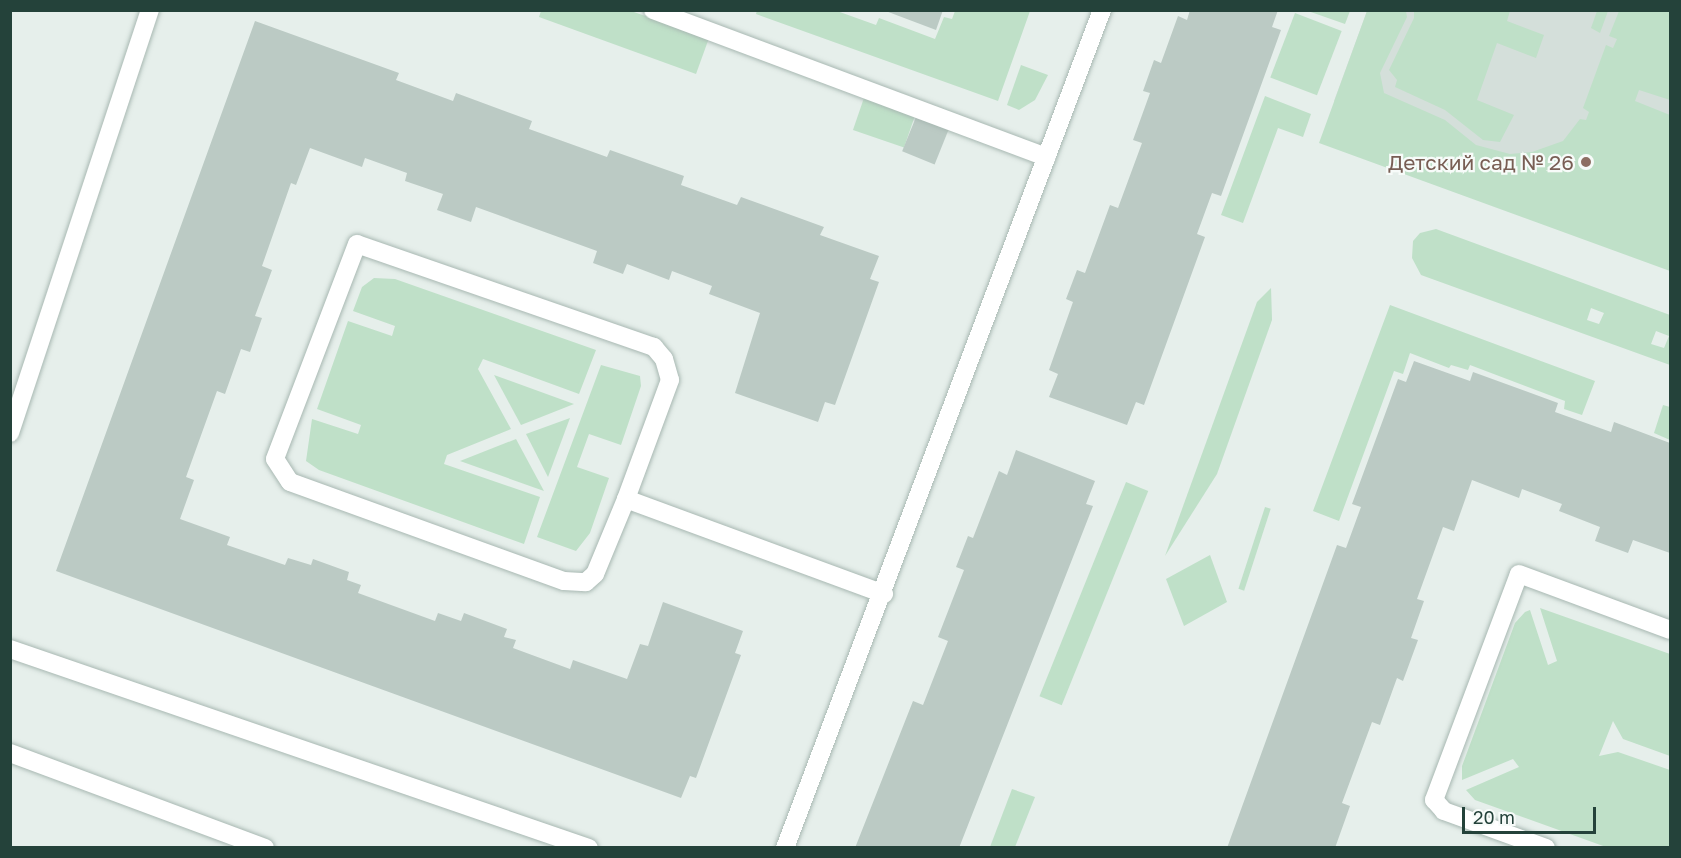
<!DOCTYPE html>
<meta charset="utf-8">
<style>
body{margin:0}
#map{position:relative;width:1681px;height:858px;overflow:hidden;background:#e6efeb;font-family:"Golos Text",sans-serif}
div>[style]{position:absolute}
.built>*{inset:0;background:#d4dfda}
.green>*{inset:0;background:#bfe0c8;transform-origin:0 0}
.building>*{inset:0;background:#bbcac4;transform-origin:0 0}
.roads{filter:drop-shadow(0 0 2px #a8b8b2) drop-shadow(0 0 2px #a8b8b2)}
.lane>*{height:18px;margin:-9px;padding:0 9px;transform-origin:9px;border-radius:9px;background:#fff}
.dots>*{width:16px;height:16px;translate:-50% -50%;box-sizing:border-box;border:3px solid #f7fbf9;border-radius:50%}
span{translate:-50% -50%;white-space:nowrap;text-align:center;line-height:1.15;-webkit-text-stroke:4.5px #f7fbf9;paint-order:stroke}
.education-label{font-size:21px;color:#785e54}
.right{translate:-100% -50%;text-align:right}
.frame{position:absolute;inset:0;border:12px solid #24423a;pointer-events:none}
.scale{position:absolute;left:1462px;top:807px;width:134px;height:27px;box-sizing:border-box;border:3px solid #24423a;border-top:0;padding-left:8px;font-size:18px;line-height:21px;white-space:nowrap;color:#24423a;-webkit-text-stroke:4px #f7fbf9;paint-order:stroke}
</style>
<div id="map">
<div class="built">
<i style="clip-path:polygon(1367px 11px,1670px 11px,1670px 223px,1334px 101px)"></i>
</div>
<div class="green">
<i style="clip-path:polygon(757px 10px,837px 11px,876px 25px,879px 18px,935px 39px,944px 17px,952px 19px,955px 11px,1030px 11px,998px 101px,756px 14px)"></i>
<i style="clip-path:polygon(541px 11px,631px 11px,709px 38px,696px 74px,539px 17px)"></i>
<i style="clip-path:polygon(1308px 11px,1350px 11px,1345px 24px)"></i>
<i style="clip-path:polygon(1367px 11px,1406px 11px,1407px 17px,1380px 73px,1384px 93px,1445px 120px,1476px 145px,1510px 154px,1532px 152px,1563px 141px,1580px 119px,1586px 120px,1589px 112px,1583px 108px,1606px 45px,1613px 48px,1617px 39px,1609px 36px,1619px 11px,1670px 11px,1670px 100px,1639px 90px,1635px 101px,1670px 115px,1670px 271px,1319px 143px)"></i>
<i style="clip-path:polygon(1414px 11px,1510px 11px,1507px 21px,1544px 35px,1536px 58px,1497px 43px,1477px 100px,1514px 115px,1500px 142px,1483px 140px,1445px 110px,1395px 87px,1397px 80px,1389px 70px,1414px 18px)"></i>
<i style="clip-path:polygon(1597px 11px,1608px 11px,1600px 33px,1591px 28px)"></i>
<i style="left:1295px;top:13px;width:50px;height:69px;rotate:21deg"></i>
<i style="clip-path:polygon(1021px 65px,1048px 75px,1035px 100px,1019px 110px,1007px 105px)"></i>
<i style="left:865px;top:95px;width:54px;height:37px;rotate:19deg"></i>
<i style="clip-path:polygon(1265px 96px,1311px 114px,1303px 137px,1278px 128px,1243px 223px,1221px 215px)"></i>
<i style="clip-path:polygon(evenodd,1436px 229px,1670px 315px,1670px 365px,1421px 275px,1412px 258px,1413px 241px,1420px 233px,1436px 229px,1591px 308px,1604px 313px,1599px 324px,1587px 320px,1591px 308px,1436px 229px,1656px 331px,1669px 336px,1664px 348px,1651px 344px,1656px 331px)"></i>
<i style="clip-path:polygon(374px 278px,395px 279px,596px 350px,579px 394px,483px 359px,478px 369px,511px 429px,447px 455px,444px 464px,540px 497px,524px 544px,319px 470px,306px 461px,312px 419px,358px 434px,361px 425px,317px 409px,348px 321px,392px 336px,395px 326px,353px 311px,362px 287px)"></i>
<i style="clip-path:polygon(1271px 288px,1272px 320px,1217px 474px,1165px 556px,1257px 302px)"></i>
<i style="clip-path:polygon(1390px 305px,1595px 381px,1582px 415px,1564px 409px,1565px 401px,1470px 365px,1468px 370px,1451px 365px,1449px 368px,1410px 353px,1403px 374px,1394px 371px,1339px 521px,1313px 511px)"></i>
<i style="clip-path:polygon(601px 365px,640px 376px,641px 386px,621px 445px,589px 434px,577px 467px,609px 478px,590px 533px,576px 551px,537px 537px)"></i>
<i style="clip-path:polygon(494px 375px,574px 404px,521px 425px)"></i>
<i style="clip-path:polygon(1663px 405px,1670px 407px,1670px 440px,1654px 433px)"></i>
<i style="clip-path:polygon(570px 418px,548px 477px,526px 434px)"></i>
<i style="clip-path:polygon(516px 439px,544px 491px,460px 461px)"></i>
<i style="left:1126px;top:482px;width:24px;height:231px;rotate:22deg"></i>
<i style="left:1265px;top:507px;width:6px;height:86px;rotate:18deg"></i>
<i style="clip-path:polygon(1210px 555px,1227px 602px,1184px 626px,1166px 579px)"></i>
<i style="clip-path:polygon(1540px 608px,1670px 654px,1670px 756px,1623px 739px,1613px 721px,1599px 756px,1618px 752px,1670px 770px,1670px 847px,1606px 847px,1475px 800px,1466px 790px,1519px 767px,1513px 759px,1462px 780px,1462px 766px,1515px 623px,1525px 612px,1530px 610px,1548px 665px,1557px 661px)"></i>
<i style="clip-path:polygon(1012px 789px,1035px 797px,1015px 847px,990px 847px)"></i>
</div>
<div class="building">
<i style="clip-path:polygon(883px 10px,943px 10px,936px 30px)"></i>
<i style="clip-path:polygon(1190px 10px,1278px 10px,1272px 27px,1281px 30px,1221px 196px,1212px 193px,1197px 234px,1205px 237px,1144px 405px,1136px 402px,1127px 425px,1049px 397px,1058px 374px,1049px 370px,1073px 302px,1066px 299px,1077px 270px,1085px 273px,1110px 205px,1118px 208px,1142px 143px,1133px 140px,1150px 93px,1143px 91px,1154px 60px,1161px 63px,1178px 16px,1187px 20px)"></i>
<i style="clip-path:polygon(255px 21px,399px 73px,396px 80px,453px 101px,456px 93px,532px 121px,529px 129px,607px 157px,610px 150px,684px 176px,681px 185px,737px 205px,741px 197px,824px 227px,820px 235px,879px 256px,870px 279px,879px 282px,835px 405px,825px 402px,818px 422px,735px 393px,760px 313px,709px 294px,712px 286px,672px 271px,669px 280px,627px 264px,623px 274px,593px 263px,597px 251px,476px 207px,471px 222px,437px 210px,443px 194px,405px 181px,407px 173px,365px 158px,362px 167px,310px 148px,296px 185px,291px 183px,262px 266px,272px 270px,255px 316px,262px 318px,250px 352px,241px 349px,225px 394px,217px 391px,186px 477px,194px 480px,180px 519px,230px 537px,227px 545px,285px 565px,288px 558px,311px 565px,313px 559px,349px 572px,347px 580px,361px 585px,358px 593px,435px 621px,438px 613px,461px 621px,464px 613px,507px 629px,504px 637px,516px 640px,513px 648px,570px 669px,573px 660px,627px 679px,640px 644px,648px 646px,663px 602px,743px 631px,735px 653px,741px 655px,696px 778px,690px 776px,681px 798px,56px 571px)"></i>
<i style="left:916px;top:117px;width:35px;height:37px;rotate:22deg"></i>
<i style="clip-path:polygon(1414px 361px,1470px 381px,1473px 372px,1558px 403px,1555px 412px,1611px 432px,1614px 422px,1670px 443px,1670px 553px,1633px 540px,1628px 553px,1595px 541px,1600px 527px,1559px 511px,1562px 504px,1522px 489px,1519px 498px,1472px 480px,1454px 531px,1443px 527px,1417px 599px,1424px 601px,1411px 638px,1418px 640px,1403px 681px,1397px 678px,1380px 725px,1372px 722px,1342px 803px,1350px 806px,1335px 848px,1227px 848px,1337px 545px,1346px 548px,1361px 507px,1352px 504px,1398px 379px,1406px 382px)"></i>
<i style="clip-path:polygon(1016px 450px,1095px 481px,1086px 504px,1093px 506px,959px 848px,855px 848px,913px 701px,923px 705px,948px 641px,938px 637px,964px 570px,956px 567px,963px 549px,968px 536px,973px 538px,999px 471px,1007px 475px)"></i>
</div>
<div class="roads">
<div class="lane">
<i style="left:653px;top:10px;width:420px;rotate:20.5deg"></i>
<i style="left:10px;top:433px;width:446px;rotate:-71.7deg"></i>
<i style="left:626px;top:499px;width:127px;rotate:-69.7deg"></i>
<i style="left:670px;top:380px;width:22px;rotate:-106deg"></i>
<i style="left:664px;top:359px;width:16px;rotate:-130deg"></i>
<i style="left:654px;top:347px;width:314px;rotate:-160.9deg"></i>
<i style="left:357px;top:244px;width:230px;rotate:110.9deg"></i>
<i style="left:275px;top:459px;width:27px;rotate:57deg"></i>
<i style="left:290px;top:482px;width:291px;rotate:19.9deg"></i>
<i style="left:564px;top:581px;width:22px;rotate:3deg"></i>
<i style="left:586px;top:582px;width:12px;rotate:-42deg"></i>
<i style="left:595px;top:574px;width:81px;rotate:-67.5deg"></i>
<i style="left:626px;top:499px;width:275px;rotate:20.2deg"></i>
<i style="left:10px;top:649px;width:612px;rotate:18.97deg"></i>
<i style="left:10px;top:753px;width:272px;rotate:20.4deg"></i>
<i style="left:785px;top:848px;width:896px;rotate:-69.28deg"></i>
<i style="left:1546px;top:848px;width:109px;rotate:-160.1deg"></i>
<i style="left:1444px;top:811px;width:15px;rotate:-132deg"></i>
<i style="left:1434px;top:800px;width:241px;rotate:-69.4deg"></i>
<i style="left:1519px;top:574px;width:161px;rotate:20.3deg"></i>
</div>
</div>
<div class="dots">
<i style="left:1586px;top:162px;background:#8d6e63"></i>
</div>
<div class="education-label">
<span class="right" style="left:1574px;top:162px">Детский сад № 26</span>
</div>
<div class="frame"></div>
<div class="scale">20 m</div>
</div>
